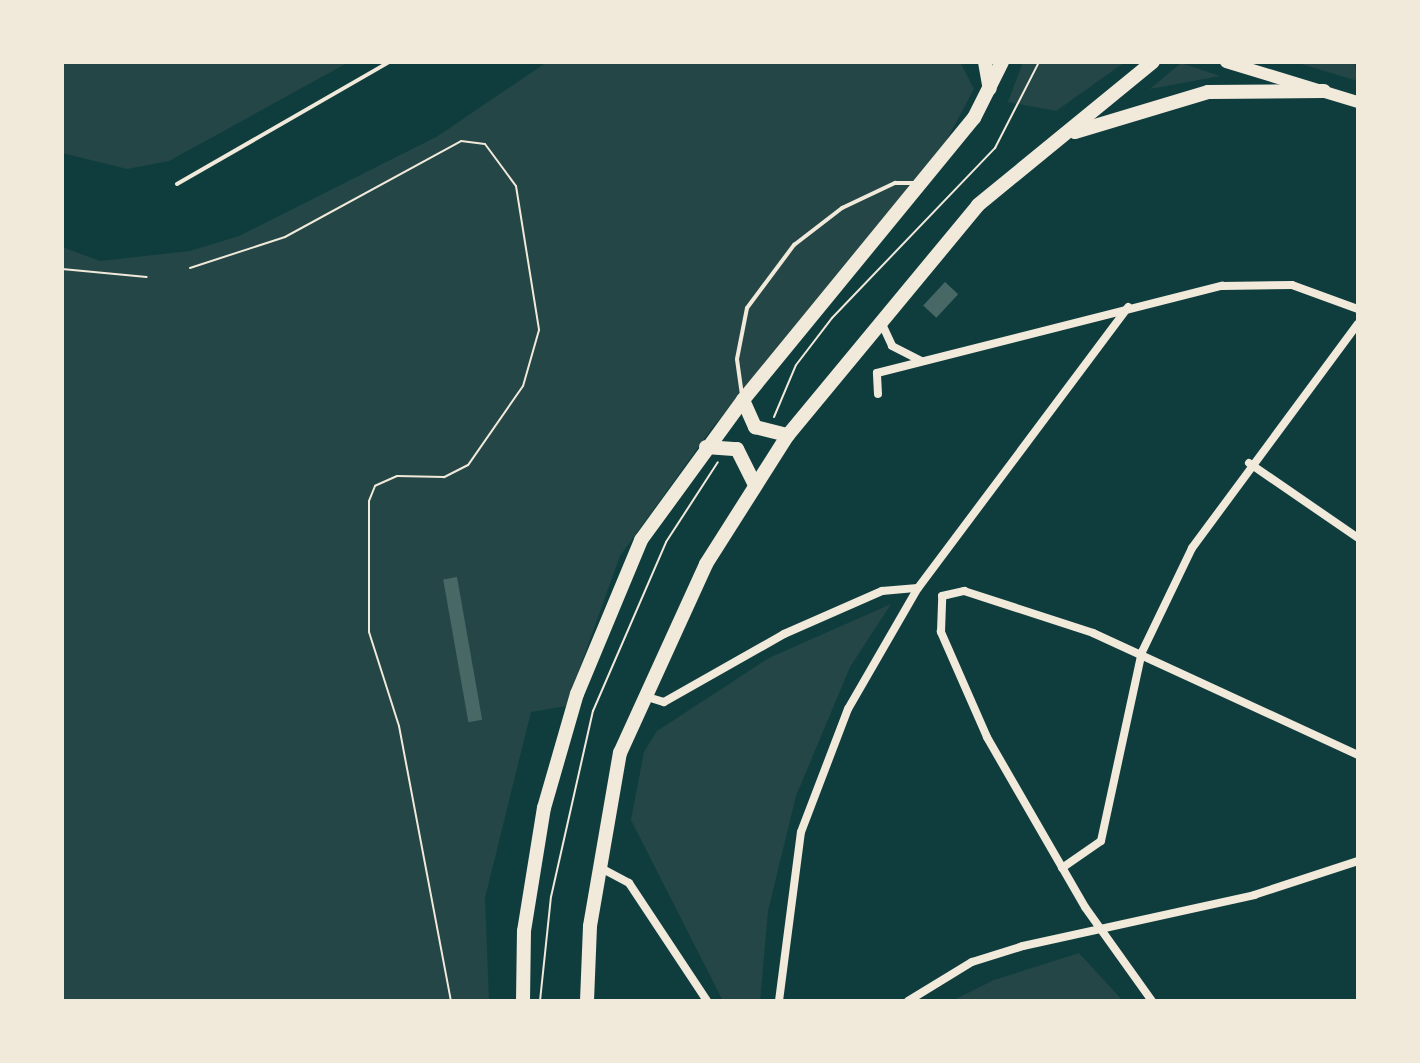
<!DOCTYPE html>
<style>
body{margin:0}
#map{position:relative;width:1420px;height:1063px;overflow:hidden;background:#0f3d3e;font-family:"Exo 2",sans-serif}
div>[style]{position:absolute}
.green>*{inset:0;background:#244646}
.building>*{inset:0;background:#486865;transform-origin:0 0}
.path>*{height:2px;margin:-1px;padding:0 1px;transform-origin:1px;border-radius:1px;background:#f1e9da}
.service>*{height:4px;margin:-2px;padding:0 2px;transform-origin:2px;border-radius:2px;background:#f1e9da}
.minor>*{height:8px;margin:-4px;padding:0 4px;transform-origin:4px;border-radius:4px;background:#f1e9da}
.primary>*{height:12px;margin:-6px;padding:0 6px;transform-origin:6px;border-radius:6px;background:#f1e9da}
.trunk>*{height:14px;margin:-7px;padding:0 7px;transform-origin:7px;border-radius:7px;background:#f1e9da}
span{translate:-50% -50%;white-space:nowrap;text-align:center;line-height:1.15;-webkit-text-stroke:8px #f1e9da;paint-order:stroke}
.frame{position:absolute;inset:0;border:64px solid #f1e9da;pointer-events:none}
</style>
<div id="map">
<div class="green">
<i style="clip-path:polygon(62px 62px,349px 62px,169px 161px,127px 169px,62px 153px)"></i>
<i style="clip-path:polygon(547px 62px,960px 62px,974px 89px,939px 154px,712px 428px,620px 556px,566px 706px,531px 712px,485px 898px,489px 1001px,62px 1001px,62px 247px,100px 261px,190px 251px,239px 236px,438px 136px)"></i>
<i style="clip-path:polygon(1023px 62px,1125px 62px,1056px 111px,1008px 102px)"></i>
<i style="clip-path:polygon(1295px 62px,1354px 62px,1358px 81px,1308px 66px)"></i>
<i style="clip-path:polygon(1181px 63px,1220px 76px,1150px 89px)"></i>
<i style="clip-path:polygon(891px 604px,850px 667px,796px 796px,768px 911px,760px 1001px,723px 1001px,631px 820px,644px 752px,657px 731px,769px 658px)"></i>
<i style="clip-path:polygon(1079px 953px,1123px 1001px,952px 1001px,994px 980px)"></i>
</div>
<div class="building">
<i style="left:945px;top:282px;width:18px;height:32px;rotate:43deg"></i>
<i style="left:457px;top:577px;width:145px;height:14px;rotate:80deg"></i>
</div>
<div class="path">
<i style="left:190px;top:268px;width:100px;rotate:-18.1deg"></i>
<i style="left:285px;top:237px;width:200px;rotate:-28.6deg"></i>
<i style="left:461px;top:141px;width:24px;rotate:7deg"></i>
<i style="left:485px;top:144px;width:52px;rotate:53.6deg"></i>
<i style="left:516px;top:186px;width:146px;rotate:80.9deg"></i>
<i style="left:539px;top:330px;width:58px;rotate:105.9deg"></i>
<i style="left:523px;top:386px;width:96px;rotate:124.8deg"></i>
<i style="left:468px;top:465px;width:27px;rotate:153deg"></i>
<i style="left:444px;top:477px;width:47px;rotate:-178.8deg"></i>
<i style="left:397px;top:476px;width:24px;rotate:156deg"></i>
<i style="left:375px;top:486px;width:16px;rotate:112deg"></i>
<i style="left:369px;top:501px;width:131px;rotate:90deg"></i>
<i style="left:369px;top:632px;width:99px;rotate:72.3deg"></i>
<i style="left:399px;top:726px;width:280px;rotate:79.3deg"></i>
<i style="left:62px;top:269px;width:85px;rotate:5.4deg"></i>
<i style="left:774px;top:417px;width:56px;rotate:-67.1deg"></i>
<i style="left:796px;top:365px;width:59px;rotate:-52.5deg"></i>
<i style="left:832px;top:318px;width:236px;rotate:-46.2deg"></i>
<i style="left:995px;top:148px;width:97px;rotate:-62.9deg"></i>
<i style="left:540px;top:1001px;width:105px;rotate:-84deg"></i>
<i style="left:551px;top:897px;width:191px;rotate:-77.3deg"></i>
<i style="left:593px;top:711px;width:184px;rotate:-66.6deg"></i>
<i style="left:666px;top:542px;width:95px;rotate:-57deg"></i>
</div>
<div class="service">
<i style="left:177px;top:184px;width:245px;rotate:-29.9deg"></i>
<i style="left:742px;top:395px;width:36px;rotate:-98deg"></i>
<i style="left:737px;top:359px;width:52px;rotate:-78.9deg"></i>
<i style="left:747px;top:308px;width:79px;rotate:-53.3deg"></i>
<i style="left:794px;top:245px;width:61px;rotate:-37.6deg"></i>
<i style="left:842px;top:208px;width:59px;rotate:-25.3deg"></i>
<i style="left:895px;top:183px;width:20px"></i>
</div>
<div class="minor">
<i style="left:881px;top:322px;width:26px;rotate:65deg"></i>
<i style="left:892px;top:346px;width:33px;rotate:27deg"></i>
<i style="left:878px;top:394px;width:21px;rotate:-93deg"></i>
<i style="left:877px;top:373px;width:356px;rotate:-14.2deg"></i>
<i style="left:1222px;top:286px;width:70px;rotate:-0.8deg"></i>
<i style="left:1292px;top:285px;width:70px;rotate:20deg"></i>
<i style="left:1249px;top:463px;width:132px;rotate:34.5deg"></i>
<i style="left:644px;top:696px;width:21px;rotate:17deg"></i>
<i style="left:664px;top:702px;width:138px;rotate:-29.5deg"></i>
<i style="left:784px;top:634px;width:107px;rotate:-23.7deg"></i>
<i style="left:882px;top:591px;width:36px;rotate:-5deg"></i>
<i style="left:599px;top:867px;width:34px;rotate:28deg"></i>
<i style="left:629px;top:883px;width:141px;rotate:56.5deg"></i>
<i style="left:1062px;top:868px;width:47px;rotate:-34.7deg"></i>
<i style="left:1101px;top:841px;width:193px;rotate:-77.8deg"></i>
<i style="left:1142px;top:652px;width:115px;rotate:-64.3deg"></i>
<i style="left:1192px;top:548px;width:279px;rotate:-53.5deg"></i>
<i style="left:779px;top:1001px;width:170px;rotate:-82.6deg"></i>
<i style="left:801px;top:832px;width:132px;rotate:-69.1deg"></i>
<i style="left:848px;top:709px;width:140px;rotate:-60deg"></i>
<i style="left:918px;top:588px;width:351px;rotate:-53.2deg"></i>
<i style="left:908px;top:1001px;width:75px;rotate:-31.4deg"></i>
<i style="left:972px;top:962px;width:53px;rotate:-17.4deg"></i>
<i style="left:1023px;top:946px;width:237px;rotate:-12.4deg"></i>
<i style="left:1254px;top:895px;width:109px;rotate:-18.1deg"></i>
<i style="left:1152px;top:1001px;width:115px;rotate:-125.5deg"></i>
<i style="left:1085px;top:907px;width:196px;rotate:-120deg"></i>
<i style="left:987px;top:737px;width:115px;rotate:-113.7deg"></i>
<i style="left:941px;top:632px;width:36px;rotate:-88deg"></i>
<i style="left:942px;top:596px;width:23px;rotate:-13deg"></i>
<i style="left:964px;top:591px;width:136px;rotate:18deg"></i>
<i style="left:1093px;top:633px;width:292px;rotate:24.7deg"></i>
</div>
<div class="primary">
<i style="left:1226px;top:62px;width:138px;rotate:16.9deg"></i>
</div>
<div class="trunk">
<i style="left:985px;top:62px;width:27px;rotate:80deg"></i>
<i style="left:1075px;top:132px;width:139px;rotate:-16.7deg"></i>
<i style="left:1208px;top:92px;width:116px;rotate:-0.5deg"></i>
<i style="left:743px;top:400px;width:30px;rotate:66deg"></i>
<i style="left:755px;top:427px;width:34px;rotate:14deg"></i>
<i style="left:706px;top:447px;width:31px;rotate:4deg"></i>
<i style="left:737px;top:449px;width:40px;rotate:63.4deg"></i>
<i style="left:523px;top:1001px;width:70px;rotate:-89.2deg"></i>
<i style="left:524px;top:931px;width:125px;rotate:-80.8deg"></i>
<i style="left:544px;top:808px;width:119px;rotate:-73.9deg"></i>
<i style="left:577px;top:694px;width:167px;rotate:-67.4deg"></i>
<i style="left:641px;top:540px;width:173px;rotate:-53.9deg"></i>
<i style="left:743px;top:400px;width:365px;rotate:-50.7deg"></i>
<i style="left:974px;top:118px;width:63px;rotate:-63.4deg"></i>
<i style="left:587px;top:1001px;width:75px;rotate:-87.7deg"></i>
<i style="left:590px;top:926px;width:176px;rotate:-80.2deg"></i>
<i style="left:620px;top:753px;width:208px;rotate:-65.5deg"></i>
<i style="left:706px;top:564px;width:153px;rotate:-57.6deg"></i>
<i style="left:788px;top:435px;width:298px;rotate:-50.4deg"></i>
<i style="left:978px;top:205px;width:226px;rotate:-39.3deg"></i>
</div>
<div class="frame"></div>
</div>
